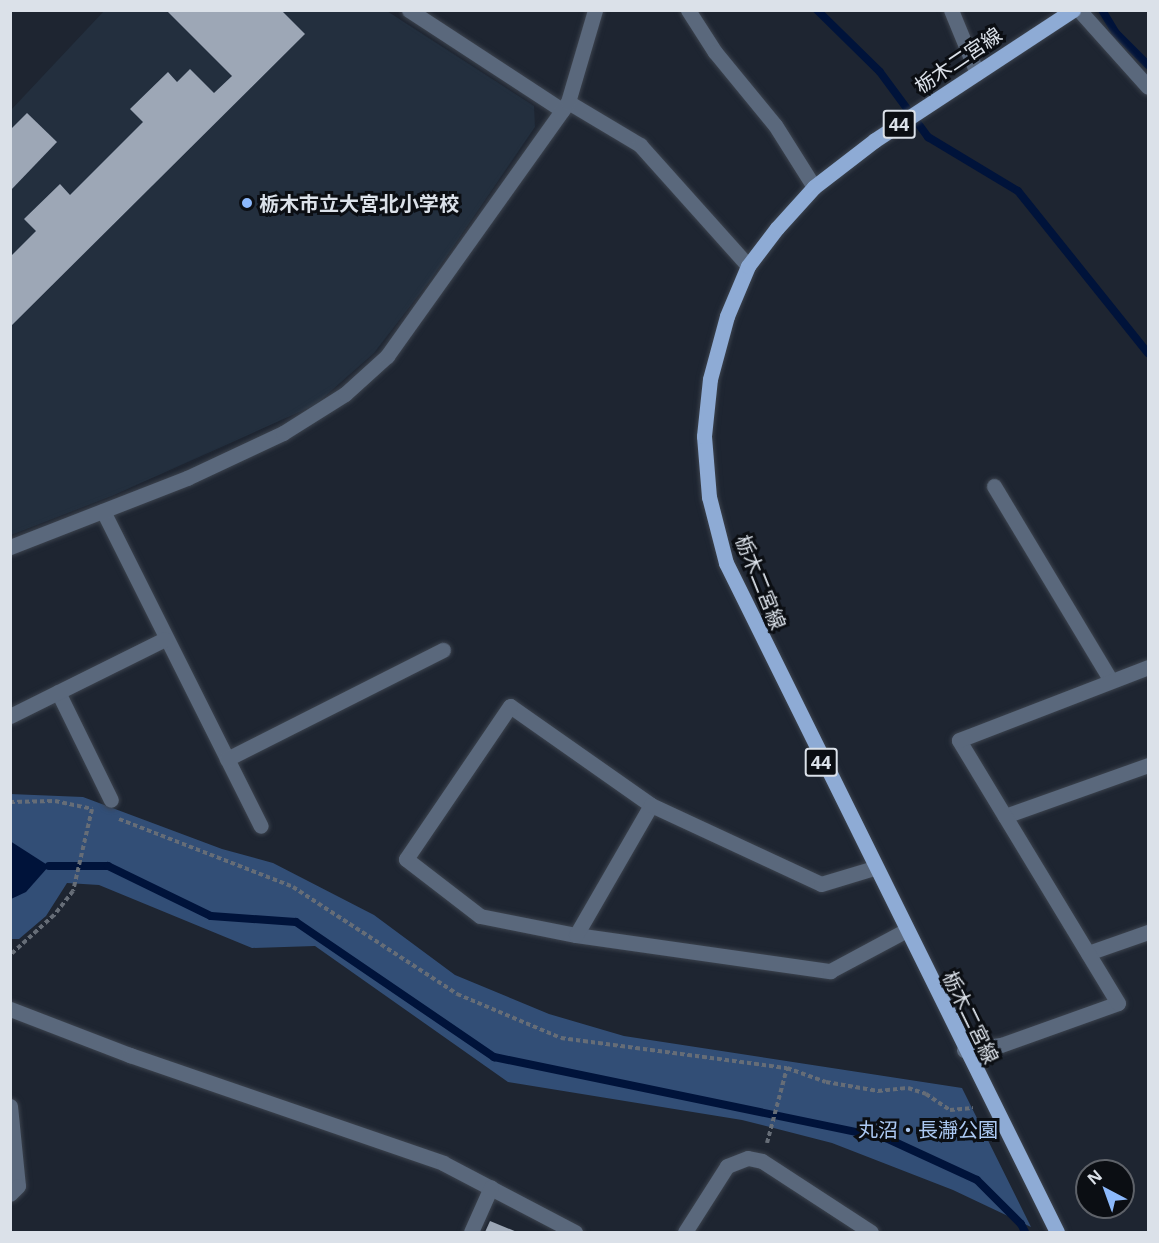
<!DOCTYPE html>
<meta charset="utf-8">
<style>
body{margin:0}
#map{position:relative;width:1159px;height:1243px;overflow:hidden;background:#1e2531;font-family:"Open Sans","Noto Sans JP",sans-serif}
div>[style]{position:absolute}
.built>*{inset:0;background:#232f3e}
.green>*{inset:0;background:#324e76}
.water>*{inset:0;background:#00133a}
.stream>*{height:8px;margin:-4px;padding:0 4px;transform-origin:4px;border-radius:4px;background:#00133a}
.building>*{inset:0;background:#9da7b6}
.path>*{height:4px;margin-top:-2px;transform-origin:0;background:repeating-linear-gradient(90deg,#666d77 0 4.5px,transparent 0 7.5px)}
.roads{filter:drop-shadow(0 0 2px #3c434e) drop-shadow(0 0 2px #3c434e)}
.minor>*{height:15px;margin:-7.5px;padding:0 7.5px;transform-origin:7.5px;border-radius:7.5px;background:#5a687c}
.major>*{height:15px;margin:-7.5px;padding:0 7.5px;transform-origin:7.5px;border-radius:7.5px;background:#8eabd5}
.dots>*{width:16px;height:16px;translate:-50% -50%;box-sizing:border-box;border:3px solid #0b0e13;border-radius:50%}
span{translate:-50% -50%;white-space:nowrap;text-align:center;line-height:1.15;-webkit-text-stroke:6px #0b0e13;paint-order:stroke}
.shield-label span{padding:2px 4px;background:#0b0e13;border:2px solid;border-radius:4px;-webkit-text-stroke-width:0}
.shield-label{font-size:18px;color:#dbe1e9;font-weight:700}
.street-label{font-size:20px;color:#dbe1e9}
.poi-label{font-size:20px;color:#dbe1e9;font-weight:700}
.left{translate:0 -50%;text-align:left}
.park-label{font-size:20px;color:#acc9f3}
.frame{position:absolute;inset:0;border:12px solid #dbe1e9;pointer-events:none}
.north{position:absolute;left:1075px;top:1159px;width:60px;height:60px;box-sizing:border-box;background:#0b0e13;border:2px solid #5e6269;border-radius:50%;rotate:319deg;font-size:16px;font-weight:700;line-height:24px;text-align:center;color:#dbe1e9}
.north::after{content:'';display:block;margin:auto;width:21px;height:27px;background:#8cb9fc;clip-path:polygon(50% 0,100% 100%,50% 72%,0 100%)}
</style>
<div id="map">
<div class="built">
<i style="clip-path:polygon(104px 11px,387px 11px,534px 106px,535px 127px,431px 279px,374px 353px,315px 405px,114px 495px,11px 535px,11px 110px)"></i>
</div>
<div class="green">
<i style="clip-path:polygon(10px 794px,83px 797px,222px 849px,273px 863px,374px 915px,455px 975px,549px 1014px,624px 1036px,962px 1088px,1031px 1227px,953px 1190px,832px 1143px,742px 1120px,508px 1082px,315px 946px,252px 948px,99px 885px,67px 883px,46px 916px,19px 939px,11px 939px)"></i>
</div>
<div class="water">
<i style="clip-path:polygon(10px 841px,49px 866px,26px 892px,11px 899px)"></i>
</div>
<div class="stream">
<i style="left:817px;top:10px;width:88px;rotate:44.5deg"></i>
<i style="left:880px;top:72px;width:81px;rotate:53.6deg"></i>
<i style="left:928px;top:137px;width:105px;rotate:31deg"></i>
<i style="left:1018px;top:191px;width:208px;rotate:51.3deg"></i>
<i style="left:1102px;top:10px;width:26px;rotate:59deg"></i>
<i style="left:1115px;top:32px;width:47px;rotate:45deg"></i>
<i style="left:49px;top:866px;width:59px"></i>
<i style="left:108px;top:866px;width:114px;rotate:25.9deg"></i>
<i style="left:211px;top:916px;width:85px;rotate:4deg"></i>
<i style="left:296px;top:922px;width:240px;rotate:34.3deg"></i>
<i style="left:494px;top:1057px;width:400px;rotate:11.7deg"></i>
<i style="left:886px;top:1138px;width:100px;rotate:24.8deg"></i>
<i style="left:977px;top:1180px;width:62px;rotate:45deg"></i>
<i style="left:1021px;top:1224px;width:9px;rotate:63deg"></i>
</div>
<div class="building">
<i style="clip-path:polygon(166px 10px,281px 10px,305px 34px,10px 327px,10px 257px,36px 231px,24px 219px,60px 184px,70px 195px,143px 122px,130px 109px,168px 72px,177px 82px,190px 69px,214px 93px,232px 76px)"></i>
<i style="clip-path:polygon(27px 113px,57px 142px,10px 191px,10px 130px)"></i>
<i style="clip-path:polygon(490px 1221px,517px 1232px,485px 1232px)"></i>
</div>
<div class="path">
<i style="left:10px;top:802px;width:45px;rotate:-1.3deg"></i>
<i style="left:55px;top:801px;width:38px;rotate:12deg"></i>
<i style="left:92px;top:809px;width:84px;rotate:103deg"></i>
<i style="left:73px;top:891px;width:31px;rotate:128deg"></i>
<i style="left:54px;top:915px;width:59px;rotate:137.7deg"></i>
<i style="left:119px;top:819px;width:187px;rotate:21.3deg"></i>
<i style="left:293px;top:887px;width:196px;rotate:33.1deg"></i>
<i style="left:457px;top:994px;width:113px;rotate:22.9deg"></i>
<i style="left:561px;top:1038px;width:228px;rotate:7.6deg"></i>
<i style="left:787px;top:1068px;width:41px;rotate:19.7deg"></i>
<i style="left:826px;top:1082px;width:53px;rotate:9.8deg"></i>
<i style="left:878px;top:1091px;width:30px;rotate:-6deg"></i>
<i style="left:908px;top:1088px;width:19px;rotate:18deg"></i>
<i style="left:926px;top:1094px;width:29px;rotate:34deg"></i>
<i style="left:950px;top:1110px;width:23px;rotate:-5deg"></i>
<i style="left:767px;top:1143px;width:78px;rotate:-75.1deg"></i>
</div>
<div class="roads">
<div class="minor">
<i style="left:409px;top:10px;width:183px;rotate:33.2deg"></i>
<i style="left:688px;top:10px;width:50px;rotate:57.3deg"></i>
<i style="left:715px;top:52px;width:94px;rotate:50.6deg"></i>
<i style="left:775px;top:125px;width:73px;rotate:57.8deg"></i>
<i style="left:951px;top:10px;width:68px;rotate:67.6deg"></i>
<i style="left:1079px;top:10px;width:103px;rotate:48.1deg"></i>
<i style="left:568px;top:102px;width:84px;rotate:30.8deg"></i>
<i style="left:640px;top:145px;width:162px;rotate:48.2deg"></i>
<i style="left:994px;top:486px;width:227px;rotate:59deg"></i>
<i style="left:103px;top:511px;width:352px;rotate:63.4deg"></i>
<i style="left:10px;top:547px;width:190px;rotate:-21.3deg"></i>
<i style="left:187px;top:478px;width:106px;rotate:-25.1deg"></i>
<i style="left:283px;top:433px;width:73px;rotate:-32.2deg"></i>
<i style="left:345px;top:394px;width:57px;rotate:-42.1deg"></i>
<i style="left:387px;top:356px;width:312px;rotate:-54.5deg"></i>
<i style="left:568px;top:102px;width:96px;rotate:-73.6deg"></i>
<i style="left:58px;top:692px;width:120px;rotate:63.9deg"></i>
<i style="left:10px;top:716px;width:173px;rotate:-26.4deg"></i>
<i style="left:227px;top:759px;width:242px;rotate:-26.8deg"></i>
<i style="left:651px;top:805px;width:172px;rotate:-144.9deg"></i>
<i style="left:510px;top:706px;width:185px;rotate:124.2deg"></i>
<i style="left:406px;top:859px;width:93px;rotate:37.6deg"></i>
<i style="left:480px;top:916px;width:98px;rotate:11.2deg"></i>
<i style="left:576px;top:935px;width:257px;rotate:8.1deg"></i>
<i style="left:830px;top:971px;width:85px;rotate:-28.1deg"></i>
<i style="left:1005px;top:816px;width:152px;rotate:-19.6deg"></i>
<i style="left:576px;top:935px;width:150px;rotate:-60deg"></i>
<i style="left:651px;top:805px;width:187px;rotate:24.9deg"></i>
<i style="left:821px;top:884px;width:55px;rotate:-16.8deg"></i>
<i style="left:1088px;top:953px;width:64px;rotate:-19.3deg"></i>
<i style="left:10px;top:1009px;width:129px;rotate:21deg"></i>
<i style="left:130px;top:1055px;width:331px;rotate:19deg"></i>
<i style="left:443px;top:1163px;width:149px;rotate:27.6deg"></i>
<i style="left:964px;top:1050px;width:37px;rotate:-8deg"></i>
<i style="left:1001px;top:1045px;width:124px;rotate:-19.7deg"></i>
<i style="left:1118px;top:1003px;width:307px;rotate:-121.2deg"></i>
<i style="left:959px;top:740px;width:203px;rotate:-21.1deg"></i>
<i style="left:10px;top:1106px;width:80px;rotate:84.3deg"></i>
<i style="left:18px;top:1186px;width:11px;rotate:135deg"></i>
<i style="left:471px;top:1232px;width:49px;rotate:-66deg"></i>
<i style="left:685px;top:1232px;width:78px;rotate:-57.5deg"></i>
<i style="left:727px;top:1166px;width:22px;rotate:-21deg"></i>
<i style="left:748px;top:1158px;width:14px;rotate:12deg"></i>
<i style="left:762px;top:1161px;width:130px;rotate:33.1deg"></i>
</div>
<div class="major">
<i style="left:1057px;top:1232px;width:746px;rotate:-116.32deg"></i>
<i style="left:726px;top:563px;width:68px;rotate:-104.4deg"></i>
<i style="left:709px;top:497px;width:61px;rotate:-94.7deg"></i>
<i style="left:704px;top:436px;width:57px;rotate:-84deg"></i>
<i style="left:710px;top:379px;width:65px;rotate:-74.9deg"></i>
<i style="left:727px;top:316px;width:54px;rotate:-67.2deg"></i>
<i style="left:748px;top:266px;width:48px;rotate:-52.7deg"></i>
<i style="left:777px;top:228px;width:55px;rotate:-47.9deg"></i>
<i style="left:814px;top:187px;width:77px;rotate:-37.6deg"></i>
<i style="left:875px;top:140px;width:237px;rotate:-33.3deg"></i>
</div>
</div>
<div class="dots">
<i style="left:247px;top:203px;background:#8cb9fc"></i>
</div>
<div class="shield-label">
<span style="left:899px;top:124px">44</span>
<span style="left:821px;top:762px">44</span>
</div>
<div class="street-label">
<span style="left:958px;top:60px;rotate:-34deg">栃木二宮線</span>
<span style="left:761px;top:582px;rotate:68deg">栃木二宮線</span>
<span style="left:971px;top:1017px;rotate:64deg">栃木二宮線</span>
</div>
<div class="poi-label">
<span class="left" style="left:259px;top:203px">栃木市立大宮北小学校</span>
</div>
<div class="park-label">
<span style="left:928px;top:1129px">丸沼・長瀞公園</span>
</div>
<div class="frame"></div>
<div class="north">N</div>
</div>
